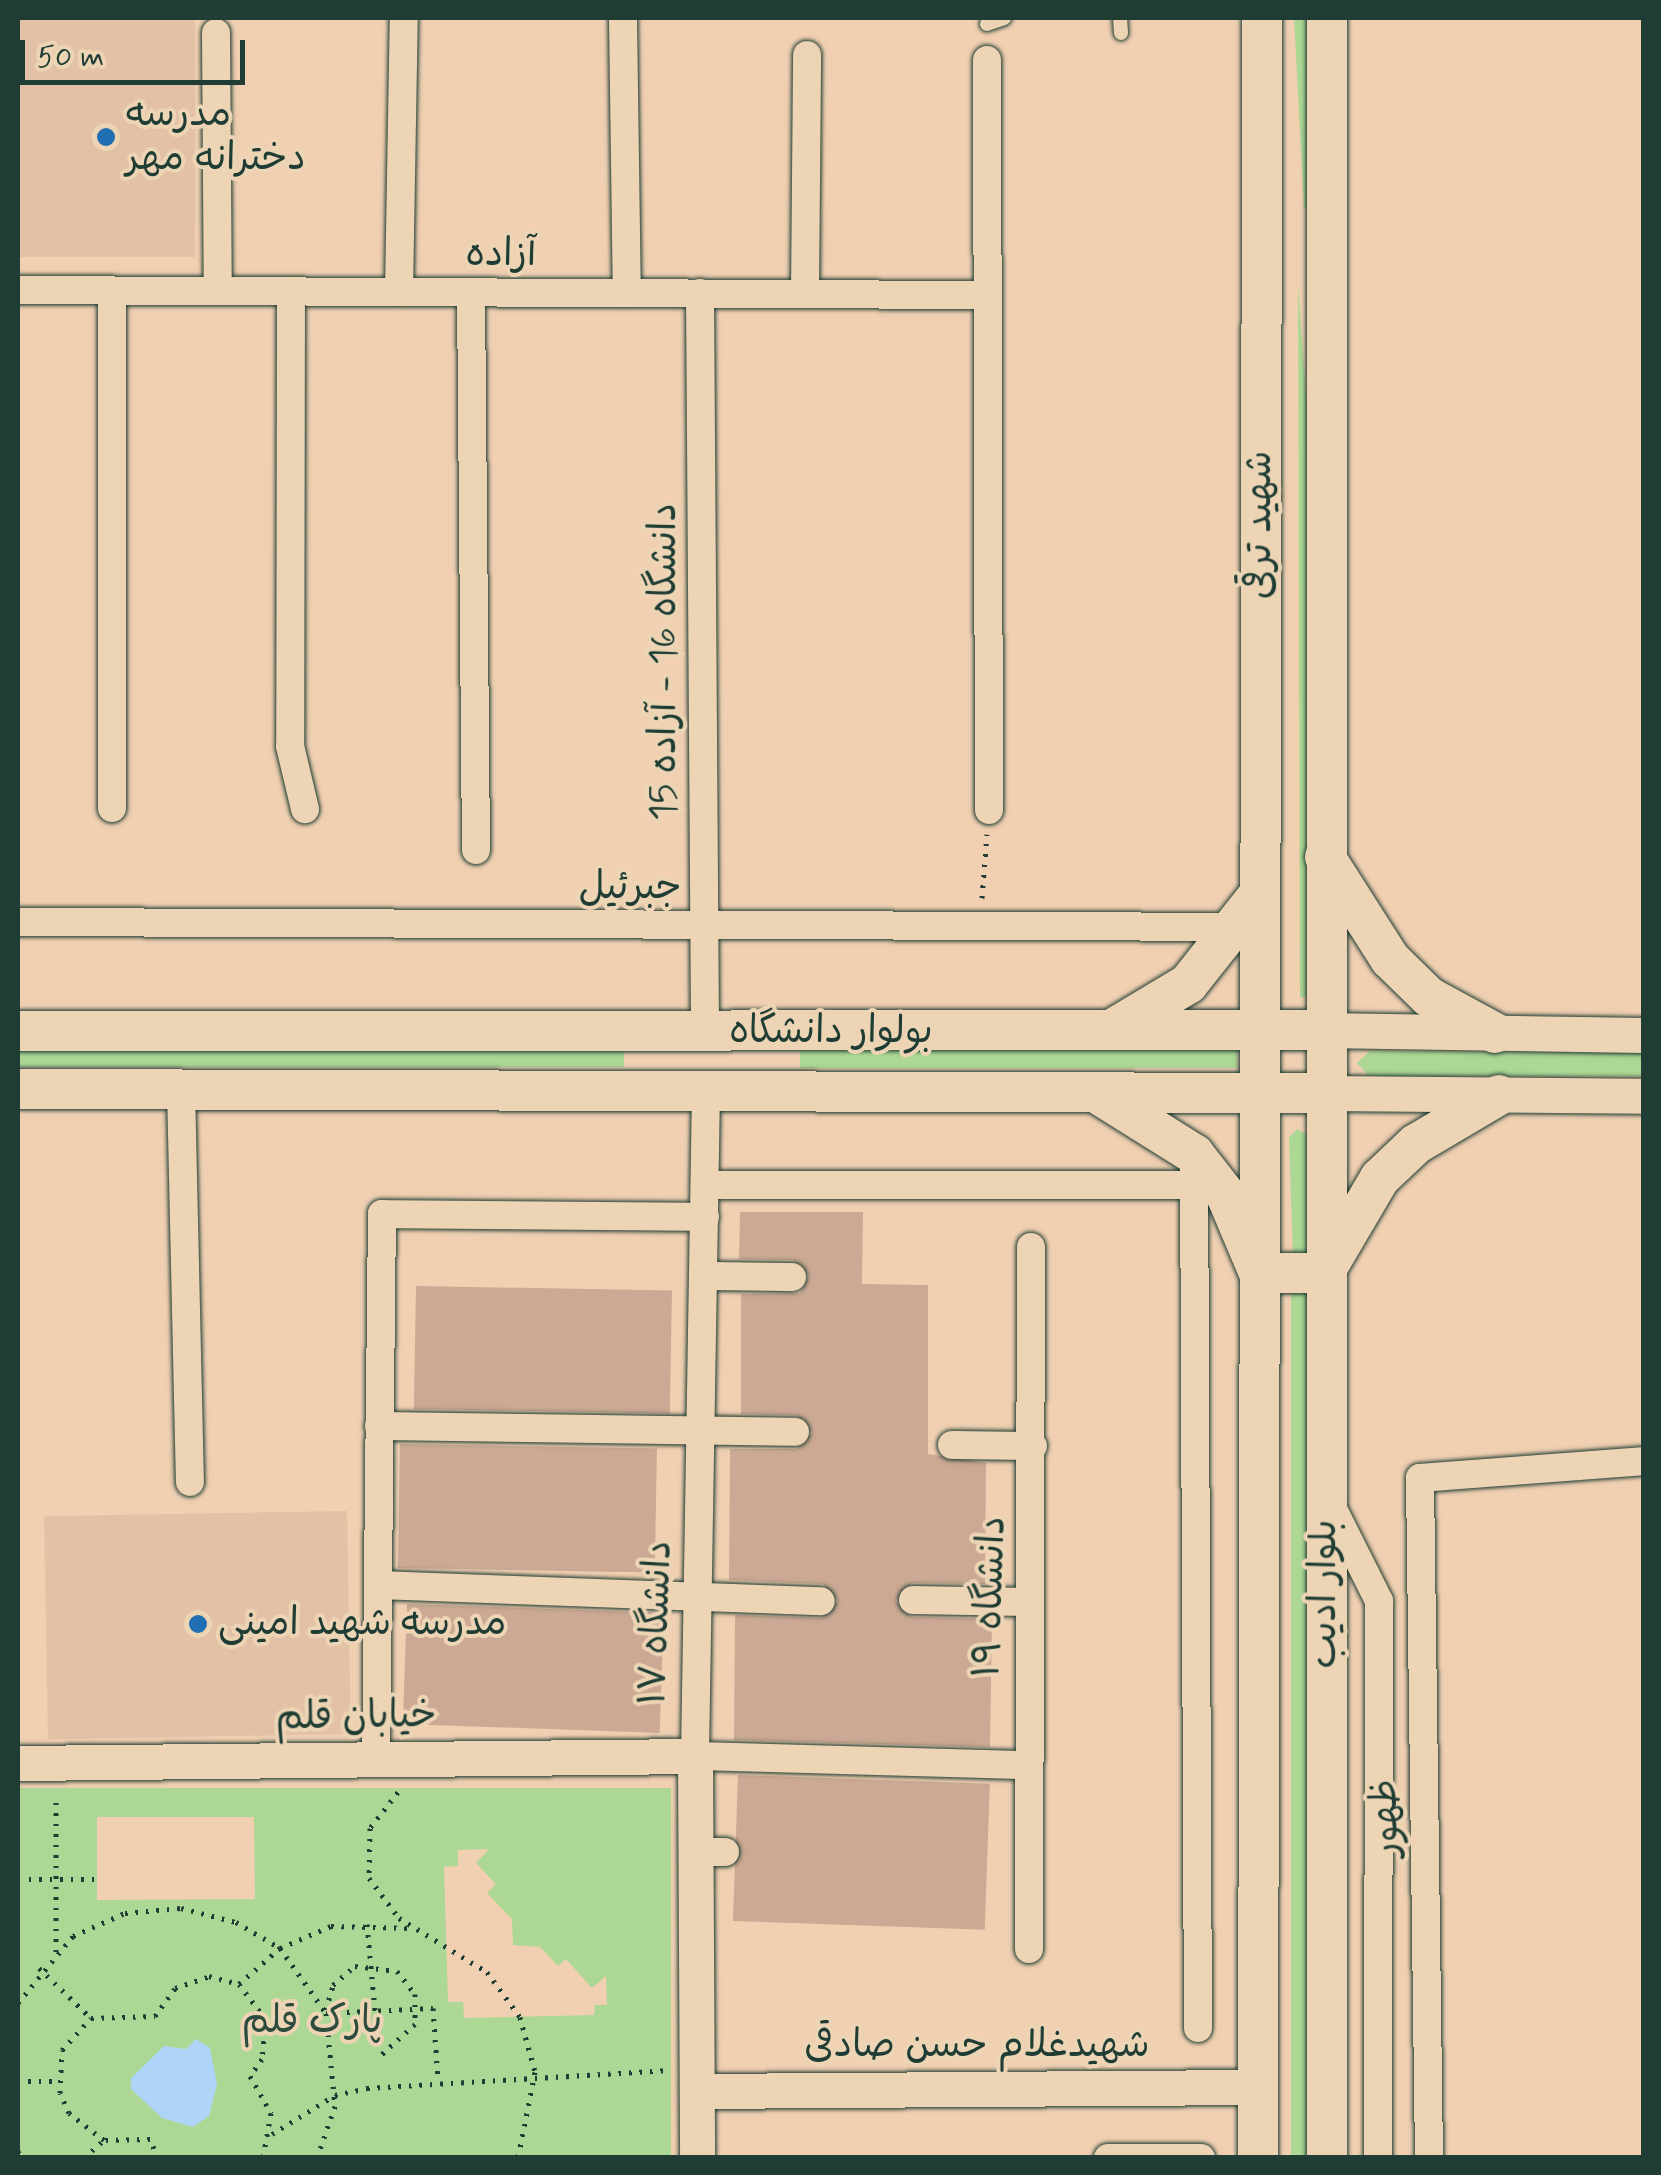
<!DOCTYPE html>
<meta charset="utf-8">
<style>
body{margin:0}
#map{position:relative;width:1661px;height:2175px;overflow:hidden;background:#f1d0b2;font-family:Mynerve,"Playpen Sans Arabic",sans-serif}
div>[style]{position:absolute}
.built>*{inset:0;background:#e2c1a7;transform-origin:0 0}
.green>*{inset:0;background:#add794;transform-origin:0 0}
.water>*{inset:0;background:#aed5f8}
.building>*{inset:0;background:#cca994;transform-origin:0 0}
.path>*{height:5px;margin-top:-2.5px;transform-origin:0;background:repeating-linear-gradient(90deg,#1f3d34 0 2.5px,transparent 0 10.5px)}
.roads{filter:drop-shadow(0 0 2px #1f3d34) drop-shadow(0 0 2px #1f3d34)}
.service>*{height:14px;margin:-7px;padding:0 7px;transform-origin:7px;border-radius:7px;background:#ecd4b4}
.minor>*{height:28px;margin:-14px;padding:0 14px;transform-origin:14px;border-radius:14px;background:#ecd4b4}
.tertiary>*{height:35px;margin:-17.5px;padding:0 17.5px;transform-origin:17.5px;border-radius:17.5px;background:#ecd4b4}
.secondary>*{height:40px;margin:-20px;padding:0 20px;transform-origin:20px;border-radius:20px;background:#ecd4b4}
.dots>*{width:28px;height:28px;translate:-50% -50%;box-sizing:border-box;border:5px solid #ecd4b4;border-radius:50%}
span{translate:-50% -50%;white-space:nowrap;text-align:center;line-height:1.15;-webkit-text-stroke:8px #ecd4b4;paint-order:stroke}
.poi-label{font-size:38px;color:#1f3d34}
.left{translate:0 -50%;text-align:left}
.street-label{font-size:38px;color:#1f3d34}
.park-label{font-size:38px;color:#2d4c3e}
.frame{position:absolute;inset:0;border:20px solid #1f3d34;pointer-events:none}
.scale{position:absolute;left:20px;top:40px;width:225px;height:45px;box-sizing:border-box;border:5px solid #1f3d34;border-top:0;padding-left:12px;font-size:30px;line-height:35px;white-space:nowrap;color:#1f3d34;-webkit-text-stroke:8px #ecd4b4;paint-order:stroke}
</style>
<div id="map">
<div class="built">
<i style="left:18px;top:18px;width:177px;height:239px"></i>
<i style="left:347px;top:1511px;width:223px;height:303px;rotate:89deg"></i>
</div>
<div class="green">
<i style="clip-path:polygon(1294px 18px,1310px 18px,1308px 210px,1304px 207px)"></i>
<i style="clip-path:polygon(1298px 284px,1309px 438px,1308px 997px,1300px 997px)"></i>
<i style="left:800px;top:1049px;width:437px;height:19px"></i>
<i style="left:18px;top:1050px;width:606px;height:17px"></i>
<i style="clip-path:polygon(1370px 1051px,1643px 1053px,1644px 1076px,1369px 1076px,1357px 1063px)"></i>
<i style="clip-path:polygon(1297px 1129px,1308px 1136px,1311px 1258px,1293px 1257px,1289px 1137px)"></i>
<i style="left:1291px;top:1286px;width:21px;height:872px"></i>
<i style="clip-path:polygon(evenodd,18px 1788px,671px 1788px,671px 2157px,18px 2158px,18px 1788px,254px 1817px,255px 1899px,97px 1900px,97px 1817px,254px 1817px,18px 1788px,489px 1849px,476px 1863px,496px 1884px,487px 1893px,512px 1919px,513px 1945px,540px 1947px,558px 1966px,566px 1959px,592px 1988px,606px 1976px,607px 2005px,595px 2005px,594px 2015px,464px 2018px,463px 2002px,448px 2002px,444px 1867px,458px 1866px,458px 1850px,489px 1849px)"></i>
</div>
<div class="water">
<i style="clip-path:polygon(196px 2039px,210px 2048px,217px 2084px,209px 2116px,193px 2127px,162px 2118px,131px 2089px,131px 2078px,164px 2046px,186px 2049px)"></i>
</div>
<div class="building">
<i style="clip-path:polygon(740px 1212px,863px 1212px,862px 1284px,928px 1285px,928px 1454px,986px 1463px,985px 1584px,912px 1583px,896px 1601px,912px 1617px,992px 1619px,990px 1747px,734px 1740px,735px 1615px,821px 1618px,838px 1601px,823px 1584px,729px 1580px,730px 1449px,796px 1449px,812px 1433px,796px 1415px,741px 1414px,741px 1294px,800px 1293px,809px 1276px,793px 1260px,739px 1259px)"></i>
<i style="left:416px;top:1286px;width:256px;height:123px;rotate:1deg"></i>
<i style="left:400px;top:1444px;width:257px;height:124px;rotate:1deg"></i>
<i style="left:407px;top:1604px;width:257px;height:120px;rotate:2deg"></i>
<i style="left:738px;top:1775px;width:252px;height:146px;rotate:2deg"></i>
</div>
<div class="path">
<i style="left:982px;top:898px;width:64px;rotate:-85.5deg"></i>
<i style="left:398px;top:1792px;width:46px;rotate:127.9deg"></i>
<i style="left:370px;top:1828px;width:50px;rotate:91.1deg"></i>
<i style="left:369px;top:1878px;width:50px;rotate:53.1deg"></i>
<i style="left:399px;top:1918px;width:103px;rotate:31.5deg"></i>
<i style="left:487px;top:1972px;width:56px;rotate:53.7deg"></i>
<i style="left:520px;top:2017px;width:57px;rotate:74.7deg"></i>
<i style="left:535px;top:2072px;width:88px;rotate:101.2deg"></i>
<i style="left:18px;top:1879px;width:79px"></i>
<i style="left:367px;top:1924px;width:87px;rotate:84.7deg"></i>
<i style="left:56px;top:1952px;width:157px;rotate:-90deg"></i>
<i style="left:39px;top:1968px;width:72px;rotate:43.9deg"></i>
<i style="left:239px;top:1984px;width:55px;rotate:-41.3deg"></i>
<i style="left:280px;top:1948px;width:56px;rotate:-23.3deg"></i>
<i style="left:331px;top:1926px;width:82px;rotate:1.4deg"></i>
<i style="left:18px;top:2003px;width:87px;rotate:-50.6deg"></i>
<i style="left:73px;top:1936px;width:57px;rotate:-23.9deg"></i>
<i style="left:125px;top:1913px;width:56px;rotate:-5.1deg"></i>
<i style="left:181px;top:1908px;width:57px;rotate:14.3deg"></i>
<i style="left:236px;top:1922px;width:51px;rotate:30.6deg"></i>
<i style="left:280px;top:1948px;width:80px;rotate:54.7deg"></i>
<i style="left:326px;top:2013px;width:93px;rotate:84.5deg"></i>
<i style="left:335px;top:2106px;width:55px;rotate:109.1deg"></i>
<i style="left:326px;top:2010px;width:26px;rotate:-74deg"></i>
<i style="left:333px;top:1985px;width:29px;rotate:-41deg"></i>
<i style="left:355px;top:1966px;width:42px;rotate:6.8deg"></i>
<i style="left:397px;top:1971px;width:29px;rotate:52deg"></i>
<i style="left:415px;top:1994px;width:30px;rotate:90deg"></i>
<i style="left:415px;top:2024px;width:45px;rotate:137.7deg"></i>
<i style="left:326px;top:2013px;width:107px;rotate:-2.7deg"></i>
<i style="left:433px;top:2008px;width:72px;rotate:86deg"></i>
<i style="left:18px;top:2081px;width:41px"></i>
<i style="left:272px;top:2134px;width:74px;rotate:-31.8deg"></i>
<i style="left:335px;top:2095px;width:33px;rotate:-12deg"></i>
<i style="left:367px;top:2088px;width:300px;rotate:-3.4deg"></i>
<i style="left:18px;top:2151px;width:8px;rotate:67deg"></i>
<i style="left:84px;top:2158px;width:27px;rotate:-42deg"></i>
<i style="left:158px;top:2158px;width:21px;rotate:-113deg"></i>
<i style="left:150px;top:2139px;width:46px;rotate:178.8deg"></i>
<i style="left:104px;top:2140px;width:44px;rotate:-142.4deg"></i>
<i style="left:69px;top:2113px;width:22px;rotate:-114deg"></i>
<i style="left:60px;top:2093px;width:43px;rotate:-87.3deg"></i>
<i style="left:62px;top:2050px;width:43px;rotate:-47.8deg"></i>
<i style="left:91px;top:2018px;width:64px;rotate:-1.8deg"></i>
<i style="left:155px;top:2016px;width:34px;rotate:-54deg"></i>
<i style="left:175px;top:1988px;width:36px;rotate:-19deg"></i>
<i style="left:209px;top:1976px;width:31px;rotate:15deg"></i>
<i style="left:239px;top:1984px;width:45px;rotate:53.1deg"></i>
<i style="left:266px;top:2020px;width:39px;rotate:96deg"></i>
<i style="left:262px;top:2059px;width:21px;rotate:125deg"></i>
<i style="left:250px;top:2076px;width:43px;rotate:60.4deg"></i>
<i style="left:271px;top:2113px;width:46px;rotate:100.1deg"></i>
</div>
<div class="roads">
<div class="service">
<i style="left:1120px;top:18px;width:15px;rotate:86deg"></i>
<i style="left:987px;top:24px;width:18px;rotate:-19deg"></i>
</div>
<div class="minor">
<i style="left:623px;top:18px;width:275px;rotate:89.2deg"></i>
<i style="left:216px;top:33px;width:258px;rotate:89.6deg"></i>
<i style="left:987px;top:60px;width:750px;rotate:89.85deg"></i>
<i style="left:18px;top:290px;width:966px;rotate:0.3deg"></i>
<i style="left:291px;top:292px;width:454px;rotate:90.1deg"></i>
<i style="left:290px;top:746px;width:65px;rotate:76.6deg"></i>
<i style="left:399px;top:292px;width:274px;rotate:-89deg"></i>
<i style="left:471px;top:292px;width:558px;rotate:89.49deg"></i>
<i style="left:700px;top:293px;width:738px;rotate:89.61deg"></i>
<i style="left:805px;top:294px;width:239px;rotate:-89.5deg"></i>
<i style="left:112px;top:808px;width:517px;rotate:-90deg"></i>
<i style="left:18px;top:922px;width:1224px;rotate:0.23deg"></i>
<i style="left:181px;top:1089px;width:393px;rotate:88.7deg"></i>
<i style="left:706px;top:1091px;width:665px;rotate:90.95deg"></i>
<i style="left:695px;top:1756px;width:329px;rotate:1.6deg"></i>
<i style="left:1194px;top:1154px;width:874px;rotate:89.74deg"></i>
<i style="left:705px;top:1185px;width:489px"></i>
<i style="left:705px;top:1276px;width:87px;rotate:0.7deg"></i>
<i style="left:379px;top:1426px;width:416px;rotate:0.8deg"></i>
<i style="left:952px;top:1445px;width:81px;rotate:0.7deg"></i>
<i style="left:1331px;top:1505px;width:107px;rotate:63.4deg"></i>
<i style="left:1379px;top:1601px;width:557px;rotate:90.1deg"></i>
<i style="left:378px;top:1585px;width:443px;rotate:2.1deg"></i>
<i style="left:913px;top:1600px;width:114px;rotate:1deg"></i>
<i style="left:376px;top:1759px;width:545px;rotate:-89.37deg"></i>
<i style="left:382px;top:1214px;width:323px;rotate:0.5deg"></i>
<i style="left:696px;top:1852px;width:29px"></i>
<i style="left:1029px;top:1949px;width:702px;rotate:-89.84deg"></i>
<i style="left:1108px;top:2158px;width:93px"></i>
<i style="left:1429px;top:2158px;width:680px;rotate:-90.76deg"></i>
<i style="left:1420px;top:1478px;width:225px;rotate:-4.3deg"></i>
</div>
<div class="tertiary">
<i style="left:1322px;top:1030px;width:322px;rotate:0.9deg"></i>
<i style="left:1323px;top:1093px;width:321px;rotate:0.5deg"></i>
<i style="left:18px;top:1763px;width:677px;rotate:-0.59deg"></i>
<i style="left:695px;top:1756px;width:402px;rotate:89.7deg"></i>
<i style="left:697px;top:2091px;width:561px;rotate:-0.41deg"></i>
</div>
<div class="secondary">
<i style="left:1325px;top:857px;width:121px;rotate:57.5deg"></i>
<i style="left:1390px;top:959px;width:54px;rotate:44.3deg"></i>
<i style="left:1429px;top:997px;width:75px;rotate:28.6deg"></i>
<i style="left:1111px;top:1030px;width:90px;rotate:-30.9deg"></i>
<i style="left:1188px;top:984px;width:111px;rotate:-51.6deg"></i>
<i style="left:18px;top:1031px;width:1304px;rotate:-0.04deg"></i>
<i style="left:18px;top:1089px;width:1305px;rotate:0.18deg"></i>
<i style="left:1095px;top:1092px;width:117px;rotate:32.1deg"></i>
<i style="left:1194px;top:1154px;width:52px;rotate:52deg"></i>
<i style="left:1226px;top:1195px;width:85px;rotate:67.1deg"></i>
<i style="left:1259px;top:1273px;width:65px"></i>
<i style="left:1324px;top:1273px;width:110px;rotate:-59.5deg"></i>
<i style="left:1380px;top:1178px;width:50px;rotate:-43.4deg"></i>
<i style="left:1416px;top:1144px;width:96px;rotate:-30.6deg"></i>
<i style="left:1258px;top:2158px;width:2140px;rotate:-89.89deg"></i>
<i style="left:1327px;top:2158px;width:2140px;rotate:-90deg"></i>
</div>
</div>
<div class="dots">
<i style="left:106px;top:137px;background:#1f6fb2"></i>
<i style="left:198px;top:1624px;background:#1f6fb2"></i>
</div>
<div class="poi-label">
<span class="left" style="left:126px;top:137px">مدرسه<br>دخترانه مهر</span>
<span class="left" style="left:218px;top:1624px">مدرسه شهید امینی</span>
</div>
<div class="street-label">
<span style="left:501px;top:255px">آزاده</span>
<span style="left:1260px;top:525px;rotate:-90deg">شهید ترقی</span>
<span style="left:665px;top:662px;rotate:-90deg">دانشگاه 16 - آزاده 15</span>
<span style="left:630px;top:888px">جبرئیل</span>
<span style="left:831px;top:1032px">بولوار دانشگاه</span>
<span style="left:1325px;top:1594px;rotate:-90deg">بلوار ادیب</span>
<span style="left:991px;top:1597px;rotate:-88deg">دانشگاه ۱۹</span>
<span style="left:657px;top:1623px;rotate:-88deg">دانشگاه ۱۷</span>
<span style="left:356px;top:1717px;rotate:-1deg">خیابان قلم</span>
<span style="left:1386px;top:1818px;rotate:-91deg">ظهور</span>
<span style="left:977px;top:2046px">شهیدغلام حسن صادقی</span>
</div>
<div class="park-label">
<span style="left:312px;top:2022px">پارک قلم</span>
</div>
<div class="frame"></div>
<div class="scale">50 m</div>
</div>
